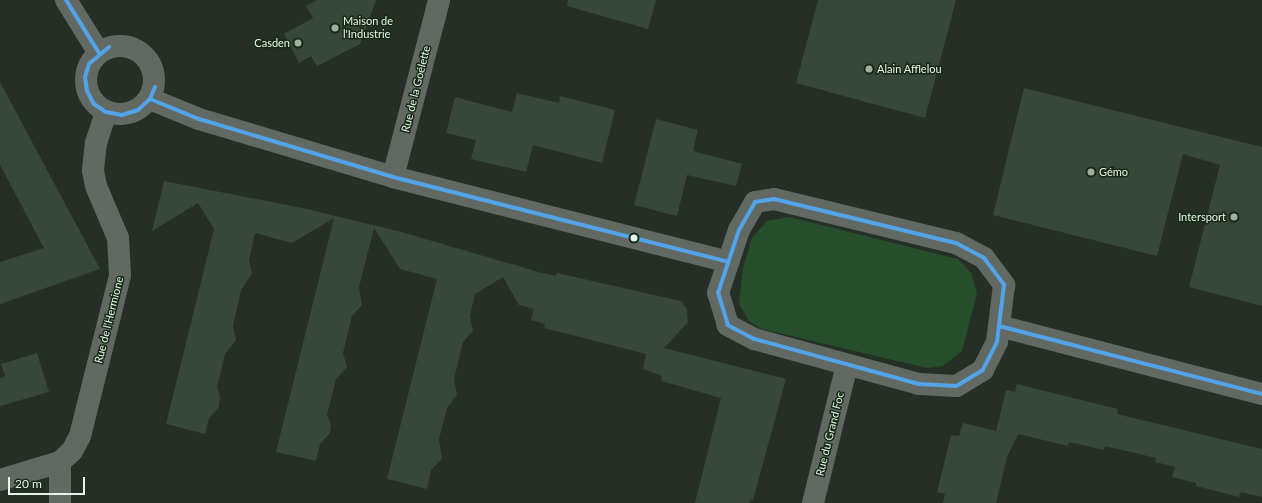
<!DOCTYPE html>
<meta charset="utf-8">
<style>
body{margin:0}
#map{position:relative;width:1262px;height:503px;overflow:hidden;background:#252f25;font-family:Lato,sans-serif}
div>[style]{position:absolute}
.green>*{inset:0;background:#274e2b}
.building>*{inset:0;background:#374739}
.minor>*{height:22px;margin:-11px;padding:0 11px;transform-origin:11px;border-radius:11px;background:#626862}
.tertiary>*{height:22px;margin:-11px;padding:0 11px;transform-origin:11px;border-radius:11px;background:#626862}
.tertiary>.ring{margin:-11px;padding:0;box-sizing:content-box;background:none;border:22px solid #626862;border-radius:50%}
.bus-1>*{height:4px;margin:-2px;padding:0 2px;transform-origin:2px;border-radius:2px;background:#53a3e8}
.dots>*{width:11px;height:11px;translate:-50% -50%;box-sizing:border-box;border:2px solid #162a18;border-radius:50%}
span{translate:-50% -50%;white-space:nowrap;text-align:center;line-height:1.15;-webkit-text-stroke:3px #162a18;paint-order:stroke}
.poi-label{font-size:11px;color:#e8f4e8}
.left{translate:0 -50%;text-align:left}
.right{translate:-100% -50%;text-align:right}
.street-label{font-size:11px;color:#e8f4e8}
.scale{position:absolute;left:8px;top:477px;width:77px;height:18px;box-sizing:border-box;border:2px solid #e8f4e8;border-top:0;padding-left:5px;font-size:12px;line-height:14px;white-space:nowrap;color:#e8f4e8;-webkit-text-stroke:3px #162a18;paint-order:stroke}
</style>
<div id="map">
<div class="green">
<i style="clip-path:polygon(789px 217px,958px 259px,971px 273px,977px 293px,962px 351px,943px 366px,927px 368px,762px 329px,749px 321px,739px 304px,743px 268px,752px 238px,767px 221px)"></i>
</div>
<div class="building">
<i style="clip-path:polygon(317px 0,376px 0,360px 44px,317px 66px,311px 56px,299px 63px,284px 34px,313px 18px,306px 6px)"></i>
<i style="clip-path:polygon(568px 0,656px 0,648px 29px,567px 6px)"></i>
<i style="clip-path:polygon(818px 0,956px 0,925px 118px,796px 83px)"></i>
<i style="clip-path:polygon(0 82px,100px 269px,0 304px,0 262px,44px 248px,0 165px)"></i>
<i style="clip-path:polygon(1024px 88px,1262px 147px,1262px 306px,1189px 287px,1220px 165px,1183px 154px,1157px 256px,993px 215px)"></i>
<i style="clip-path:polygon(517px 93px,559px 103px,560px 96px,615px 110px,602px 163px,533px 145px,526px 172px,471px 159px,476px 140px,446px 133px,455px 97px,512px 112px)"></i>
<i style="clip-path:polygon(656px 119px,698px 130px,693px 151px,742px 164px,736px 186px,687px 175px,677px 216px,634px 205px)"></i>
<i style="clip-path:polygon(164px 181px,302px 208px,398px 231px,542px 273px,556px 276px,557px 273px,681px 301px,687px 309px,688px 322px,664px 348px,786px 379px,753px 500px,750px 499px,749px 503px,695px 503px,721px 398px,661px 381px,662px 376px,643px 369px,646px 354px,544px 328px,545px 324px,531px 320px,534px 309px,519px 305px,503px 277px,475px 294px,470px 316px,473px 331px,463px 342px,454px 379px,457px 395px,447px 408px,439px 439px,442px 459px,431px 470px,427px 489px,387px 479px,437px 279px,400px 269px,374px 228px,359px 287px,362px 305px,352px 316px,343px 353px,347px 367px,336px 379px,327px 415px,331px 424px,330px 433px,320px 444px,316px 461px,276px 452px,334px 218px,292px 243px,255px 233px,249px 260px,252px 274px,241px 290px,233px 326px,236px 340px,225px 354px,217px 387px,220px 396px,219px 407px,209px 418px,205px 434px,166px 424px,214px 229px,198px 203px,152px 231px)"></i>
<i style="clip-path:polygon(37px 353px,49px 392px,0 406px,0 378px,5px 376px,1px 364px)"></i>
<i style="clip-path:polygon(1017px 384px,1118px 409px,1117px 414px,1262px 449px,1262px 497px,1241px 492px,1239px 497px,1196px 486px,1196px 483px,1172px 477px,1175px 467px,1155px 462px,1156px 458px,1105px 446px,1104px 450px,1069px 442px,1068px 446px,1018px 434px,1007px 457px,996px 503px,943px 503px,945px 494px,937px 492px,951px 435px,959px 436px,963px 423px,996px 431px,1006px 390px,1015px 392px)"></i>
</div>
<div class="minor">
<i style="left:393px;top:177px;width:183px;rotate:-75.4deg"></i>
<i style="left:60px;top:462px;width:41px;rotate:90deg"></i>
<i style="left:0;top:480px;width:63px;rotate:-16.7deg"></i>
<i style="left:60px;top:462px;width:16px;rotate:-43deg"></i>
<i style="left:72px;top:451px;width:17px;rotate:-62deg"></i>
<i style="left:80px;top:436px;width:166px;rotate:-76deg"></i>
<i style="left:120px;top:275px;width:37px;rotate:-93deg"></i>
<i style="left:118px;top:238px;width:56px;rotate:-112.9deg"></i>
<i style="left:96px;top:186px;width:16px;rotate:-101deg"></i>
<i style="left:93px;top:170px;width:27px;rotate:-84deg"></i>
<i style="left:96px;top:143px;width:33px;rotate:-72deg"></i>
<i style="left:813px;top:503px;width:142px;rotate:-76.2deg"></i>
</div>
<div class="tertiary">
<i style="left:66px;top:0;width:62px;rotate:58.1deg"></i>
<i class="ring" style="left:86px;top:46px;width:46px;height:46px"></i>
<i style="left:150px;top:99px;width:53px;rotate:22.2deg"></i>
<i style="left:199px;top:119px;width:202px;rotate:16.6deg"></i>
<i style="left:393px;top:177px;width:346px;rotate:14.2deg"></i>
<i style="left:774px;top:199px;width:187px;rotate:13.6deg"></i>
<i style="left:956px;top:243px;width:32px;rotate:28deg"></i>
<i style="left:984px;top:258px;width:34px;rotate:53deg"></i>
<i style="left:1004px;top:285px;width:57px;rotate:97deg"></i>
<i style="left:997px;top:342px;width:31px;rotate:117deg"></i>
<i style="left:983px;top:370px;width:31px;rotate:149deg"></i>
<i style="left:956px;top:386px;width:37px;rotate:-177deg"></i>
<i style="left:919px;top:384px;width:171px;rotate:-164.7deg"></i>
<i style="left:754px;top:339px;width:30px;rotate:-152deg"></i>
<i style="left:728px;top:325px;width:34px;rotate:-107deg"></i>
<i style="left:718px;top:293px;width:66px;rotate:-71.6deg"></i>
<i style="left:739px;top:230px;width:32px;rotate:-60deg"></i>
<i style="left:755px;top:202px;width:19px;rotate:-9deg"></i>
<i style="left:999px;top:326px;width:272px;rotate:14.5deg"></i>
</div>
<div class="bus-1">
<i style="left:66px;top:0;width:62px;rotate:58.1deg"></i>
<i style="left:109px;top:47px;width:26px;rotate:140deg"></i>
<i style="left:89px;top:64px;width:14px;rotate:107deg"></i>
<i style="left:85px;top:77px;width:14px;rotate:82deg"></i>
<i style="left:87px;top:91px;width:15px;rotate:62deg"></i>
<i style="left:94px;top:104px;width:14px;rotate:34deg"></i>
<i style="left:106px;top:112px;width:16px;rotate:11deg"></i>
<i style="left:122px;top:115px;width:17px;rotate:-17deg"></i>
<i style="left:138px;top:110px;width:16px;rotate:-43deg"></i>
<i style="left:150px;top:99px;width:13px;rotate:-67deg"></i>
<i style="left:150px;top:99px;width:53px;rotate:22.2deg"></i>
<i style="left:199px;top:119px;width:202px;rotate:16.6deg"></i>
<i style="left:393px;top:177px;width:346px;rotate:14.2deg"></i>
<i style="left:774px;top:199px;width:187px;rotate:13.6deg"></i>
<i style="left:956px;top:243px;width:32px;rotate:28deg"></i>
<i style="left:984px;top:258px;width:34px;rotate:53deg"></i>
<i style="left:1004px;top:285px;width:57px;rotate:97deg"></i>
<i style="left:997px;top:342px;width:31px;rotate:117deg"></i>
<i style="left:983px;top:370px;width:31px;rotate:149deg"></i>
<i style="left:956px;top:386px;width:37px;rotate:-177deg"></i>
<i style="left:919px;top:384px;width:171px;rotate:-164.7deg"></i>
<i style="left:754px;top:339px;width:30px;rotate:-152deg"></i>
<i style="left:728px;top:325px;width:34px;rotate:-107deg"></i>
<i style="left:718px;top:293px;width:66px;rotate:-71.6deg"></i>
<i style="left:739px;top:230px;width:32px;rotate:-60deg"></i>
<i style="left:755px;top:202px;width:19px;rotate:-9deg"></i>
<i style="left:999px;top:326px;width:272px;rotate:14.5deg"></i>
</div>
<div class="dots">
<i style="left:335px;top:28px;background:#a4afa4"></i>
<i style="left:298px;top:43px;background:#a4afa4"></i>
<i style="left:869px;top:69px;background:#a4afa4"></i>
<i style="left:1091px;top:172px;background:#a4afa4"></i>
<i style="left:1234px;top:217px;background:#a4afa4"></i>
<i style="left:634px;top:238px;background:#e8f4e8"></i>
</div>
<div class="poi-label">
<span class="left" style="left:343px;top:28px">Maison de<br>l'Industrie</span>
<span class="right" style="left:290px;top:43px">Casden</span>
<span class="left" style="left:877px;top:69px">Alain Afflelou</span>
<span class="left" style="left:1099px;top:172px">Gémo</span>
<span class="right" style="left:1226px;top:217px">Intersport</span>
</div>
<div class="street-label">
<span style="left:416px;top:89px;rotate:-76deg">Rue de la Goélette</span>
<span style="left:109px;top:320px;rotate:-76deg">Rue de l'Hermione</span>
<span style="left:830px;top:434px;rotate:-76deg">Rue du Grand Foc</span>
</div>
<div class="scale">20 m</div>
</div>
